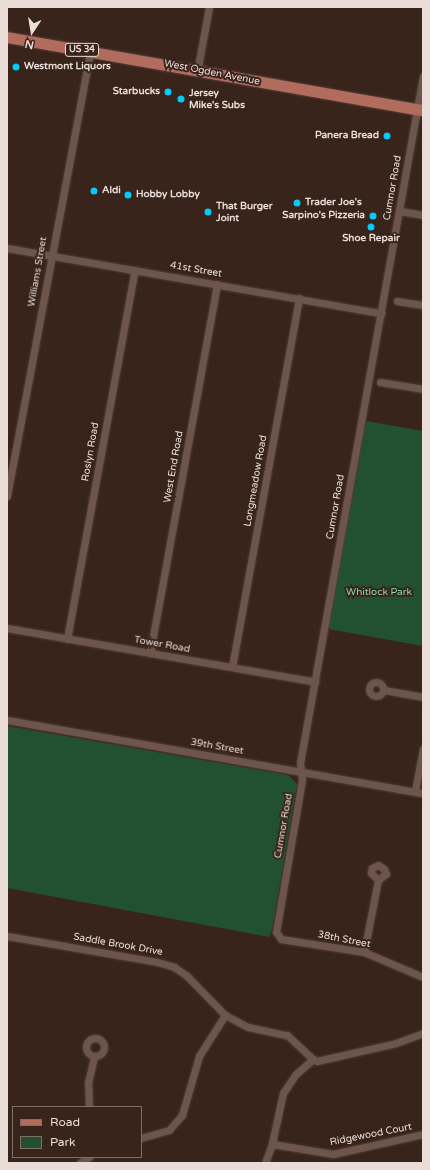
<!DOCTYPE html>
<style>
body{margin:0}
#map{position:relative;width:430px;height:1170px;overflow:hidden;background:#39241c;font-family:"Varela Round",sans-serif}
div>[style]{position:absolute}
.green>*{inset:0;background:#225132}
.roads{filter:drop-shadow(0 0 1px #503f38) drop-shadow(0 0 1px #503f38)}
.minor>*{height:7px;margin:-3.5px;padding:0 3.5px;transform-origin:3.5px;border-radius:3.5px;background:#6d554b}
.minor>.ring{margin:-3.5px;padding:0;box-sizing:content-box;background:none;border:7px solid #6d554b;border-radius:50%}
.primary>*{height:11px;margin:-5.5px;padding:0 5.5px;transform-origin:5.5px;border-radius:5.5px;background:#b16c5e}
.dots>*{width:11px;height:11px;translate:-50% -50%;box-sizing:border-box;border:2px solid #39241c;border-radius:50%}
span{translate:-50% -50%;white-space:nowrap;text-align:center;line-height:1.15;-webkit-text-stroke:4px #39241c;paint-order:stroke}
.shield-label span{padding:1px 3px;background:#39241c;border:1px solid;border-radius:3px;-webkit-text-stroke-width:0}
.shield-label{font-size:9px;color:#eadcd6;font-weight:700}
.poi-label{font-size:10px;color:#eadcd6;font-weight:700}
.left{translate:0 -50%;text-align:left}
.right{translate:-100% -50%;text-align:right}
.street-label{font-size:10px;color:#eadcd6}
.park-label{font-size:10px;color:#83dea0}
.frame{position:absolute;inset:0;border:8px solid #eadcd6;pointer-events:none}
.legend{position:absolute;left:12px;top:1106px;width:130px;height:52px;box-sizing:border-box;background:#39241c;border:1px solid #806e66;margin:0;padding:5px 7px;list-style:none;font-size:12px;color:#eadcd6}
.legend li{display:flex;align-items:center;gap:8px;height:20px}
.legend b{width:20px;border:1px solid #806e66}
.north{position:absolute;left:12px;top:12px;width:40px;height:40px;-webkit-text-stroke:3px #39241c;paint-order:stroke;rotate:192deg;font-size:11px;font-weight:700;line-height:16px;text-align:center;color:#eadcd6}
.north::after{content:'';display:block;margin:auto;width:14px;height:18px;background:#eadcd6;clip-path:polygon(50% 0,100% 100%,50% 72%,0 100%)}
</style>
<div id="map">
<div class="green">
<i style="clip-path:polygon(366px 421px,423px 431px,423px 646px,328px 629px)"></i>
<i style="clip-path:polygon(7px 726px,288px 775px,297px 784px,272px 930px,269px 937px,7px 888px)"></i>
</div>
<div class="roads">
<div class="minor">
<i style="left:197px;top:72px;width:66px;rotate:-79.5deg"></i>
<i style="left:423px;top:76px;width:698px;rotate:100.15deg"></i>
<i style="left:300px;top:763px;width:17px;rotate:83deg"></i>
<i style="left:302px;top:780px;width:154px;rotate:99.7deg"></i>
<i style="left:276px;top:932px;width:9px;rotate:54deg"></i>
<i style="left:281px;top:939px;width:84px;rotate:8.9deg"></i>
<i style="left:364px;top:952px;width:64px;rotate:23deg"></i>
<i style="left:400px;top:211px;width:23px;rotate:10deg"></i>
<i style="left:7px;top:248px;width:380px;rotate:9.9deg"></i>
<i style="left:397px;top:301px;width:26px;rotate:9deg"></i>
<i style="left:380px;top:382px;width:44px;rotate:9.2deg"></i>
<i style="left:7px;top:496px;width:453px;rotate:-79.4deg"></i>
<i style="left:7px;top:628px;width:313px;rotate:9.9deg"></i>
<i style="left:67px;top:639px;width:375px;rotate:-79.6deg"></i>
<i style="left:150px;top:653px;width:375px;rotate:-79.7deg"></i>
<i style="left:232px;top:667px;width:375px;rotate:-79.7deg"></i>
<i class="ring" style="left:369px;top:682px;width:7px;height:7px"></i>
<i style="left:384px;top:690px;width:40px;rotate:10deg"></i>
<i style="left:7px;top:720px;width:422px;rotate:10deg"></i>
<i style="left:415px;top:791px;width:43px;rotate:-79.2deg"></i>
<i style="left:7px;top:936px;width:152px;rotate:9.8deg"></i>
<i style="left:157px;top:962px;width:18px;rotate:16deg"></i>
<i style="left:174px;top:967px;width:14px;rotate:34deg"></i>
<i style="left:186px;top:975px;width:56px;rotate:45.7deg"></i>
<i style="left:225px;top:1015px;width:26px;rotate:28deg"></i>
<i style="left:248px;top:1027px;width:40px;rotate:12deg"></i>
<i style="left:287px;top:1035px;width:35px;rotate:43deg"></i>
<i style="left:364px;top:952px;width:73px;rotate:-79deg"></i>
<i style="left:378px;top:880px;width:10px;rotate:-37deg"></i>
<i style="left:386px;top:874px;width:5px;rotate:-112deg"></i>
<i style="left:384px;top:869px;width:7px;rotate:-146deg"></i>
<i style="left:378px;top:865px;width:7px;rotate:153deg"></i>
<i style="left:372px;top:868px;width:5px;rotate:101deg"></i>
<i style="left:371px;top:873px;width:10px;rotate:45deg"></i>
<i class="ring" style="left:86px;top:1038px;width:11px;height:11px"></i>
<i style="left:313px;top:1059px;width:4px;rotate:27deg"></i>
<i style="left:317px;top:1061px;width:81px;rotate:-12.8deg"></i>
<i style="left:396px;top:1043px;width:29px;rotate:-20deg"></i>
<i style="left:89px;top:1107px;width:24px;rotate:-92deg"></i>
<i style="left:88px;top:1083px;width:28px;rotate:-77deg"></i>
<i style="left:141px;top:1138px;width:29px;rotate:-16deg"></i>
<i style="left:169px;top:1130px;width:20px;rotate:-49deg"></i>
<i style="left:182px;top:1115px;width:61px;rotate:-73.9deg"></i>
<i style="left:199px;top:1056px;width:49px;rotate:-57.6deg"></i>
<i style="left:271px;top:1148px;width:56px;rotate:-77.7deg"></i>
<i style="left:283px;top:1093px;width:23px;rotate:-56deg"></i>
<i style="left:296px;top:1074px;width:23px;rotate:-41deg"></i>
<i style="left:80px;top:1163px;width:11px;rotate:-34deg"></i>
<i style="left:265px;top:1163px;width:20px;rotate:-70deg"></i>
<i style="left:272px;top:1144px;width:62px;rotate:9.3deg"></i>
<i style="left:333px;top:1154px;width:92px;rotate:-12.5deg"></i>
</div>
<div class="primary">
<i style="left:7px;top:37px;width:422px;rotate:10deg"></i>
</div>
</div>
<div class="dots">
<i style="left:16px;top:67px;background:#02cbf9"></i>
<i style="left:168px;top:92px;background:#02cbf9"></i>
<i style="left:181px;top:99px;background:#02cbf9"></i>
<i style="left:387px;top:136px;background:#02cbf9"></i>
<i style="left:94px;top:191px;background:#02cbf9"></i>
<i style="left:128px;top:195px;background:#02cbf9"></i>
<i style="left:297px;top:203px;background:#02cbf9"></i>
<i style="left:208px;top:212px;background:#02cbf9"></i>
<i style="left:373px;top:216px;background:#02cbf9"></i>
<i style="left:371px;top:227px;background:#02cbf9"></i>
</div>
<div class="shield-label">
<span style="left:82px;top:50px">US 34</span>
</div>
<div class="poi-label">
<span class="left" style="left:24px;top:67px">Westmont Liquors</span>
<span class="right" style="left:160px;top:92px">Starbucks</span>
<span class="left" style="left:189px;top:99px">Jersey<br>Mike's Subs</span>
<span class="right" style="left:379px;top:136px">Panera Bread</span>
<span class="left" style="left:102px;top:191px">Aldi</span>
<span class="left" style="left:136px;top:195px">Hobby Lobby</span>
<span class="left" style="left:305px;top:203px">Trader Joe's</span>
<span class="left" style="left:216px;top:212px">That Burger<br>Joint</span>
<span class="right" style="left:365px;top:216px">Sarpino's Pizzeria</span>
<span style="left:371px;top:239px">Shoe Repair</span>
</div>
<div class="street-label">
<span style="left:212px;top:73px;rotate:11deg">West Ogden Avenue</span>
<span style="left:393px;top:188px;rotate:-80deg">Cumnor Road</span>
<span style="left:196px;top:270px;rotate:10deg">41st Street</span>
<span style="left:38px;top:272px;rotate:-80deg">Williams Street</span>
<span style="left:91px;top:452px;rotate:-80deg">Roslyn Road</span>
<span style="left:174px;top:467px;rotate:-80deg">West End Road</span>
<span style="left:256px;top:481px;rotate:-80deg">Longmeadow Road</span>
<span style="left:336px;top:507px;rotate:-80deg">Cumnor Road</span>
<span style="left:162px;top:645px;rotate:10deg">Tower Road</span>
<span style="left:217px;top:747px;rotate:10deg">39th Street</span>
<span style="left:284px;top:826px;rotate:-80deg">Cumnor Road</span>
<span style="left:344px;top:940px;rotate:11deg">38th Street</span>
<span style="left:118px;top:945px;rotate:10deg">Saddle Brook Drive</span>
<span style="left:371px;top:1135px;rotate:-11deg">Ridgewood Court</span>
</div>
<div class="park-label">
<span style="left:379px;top:593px">Whitlock Park</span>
</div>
<div class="frame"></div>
<ul class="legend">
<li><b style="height:5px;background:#b16c5e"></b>Road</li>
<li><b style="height:11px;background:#225132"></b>Park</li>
</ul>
<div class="north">N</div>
</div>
